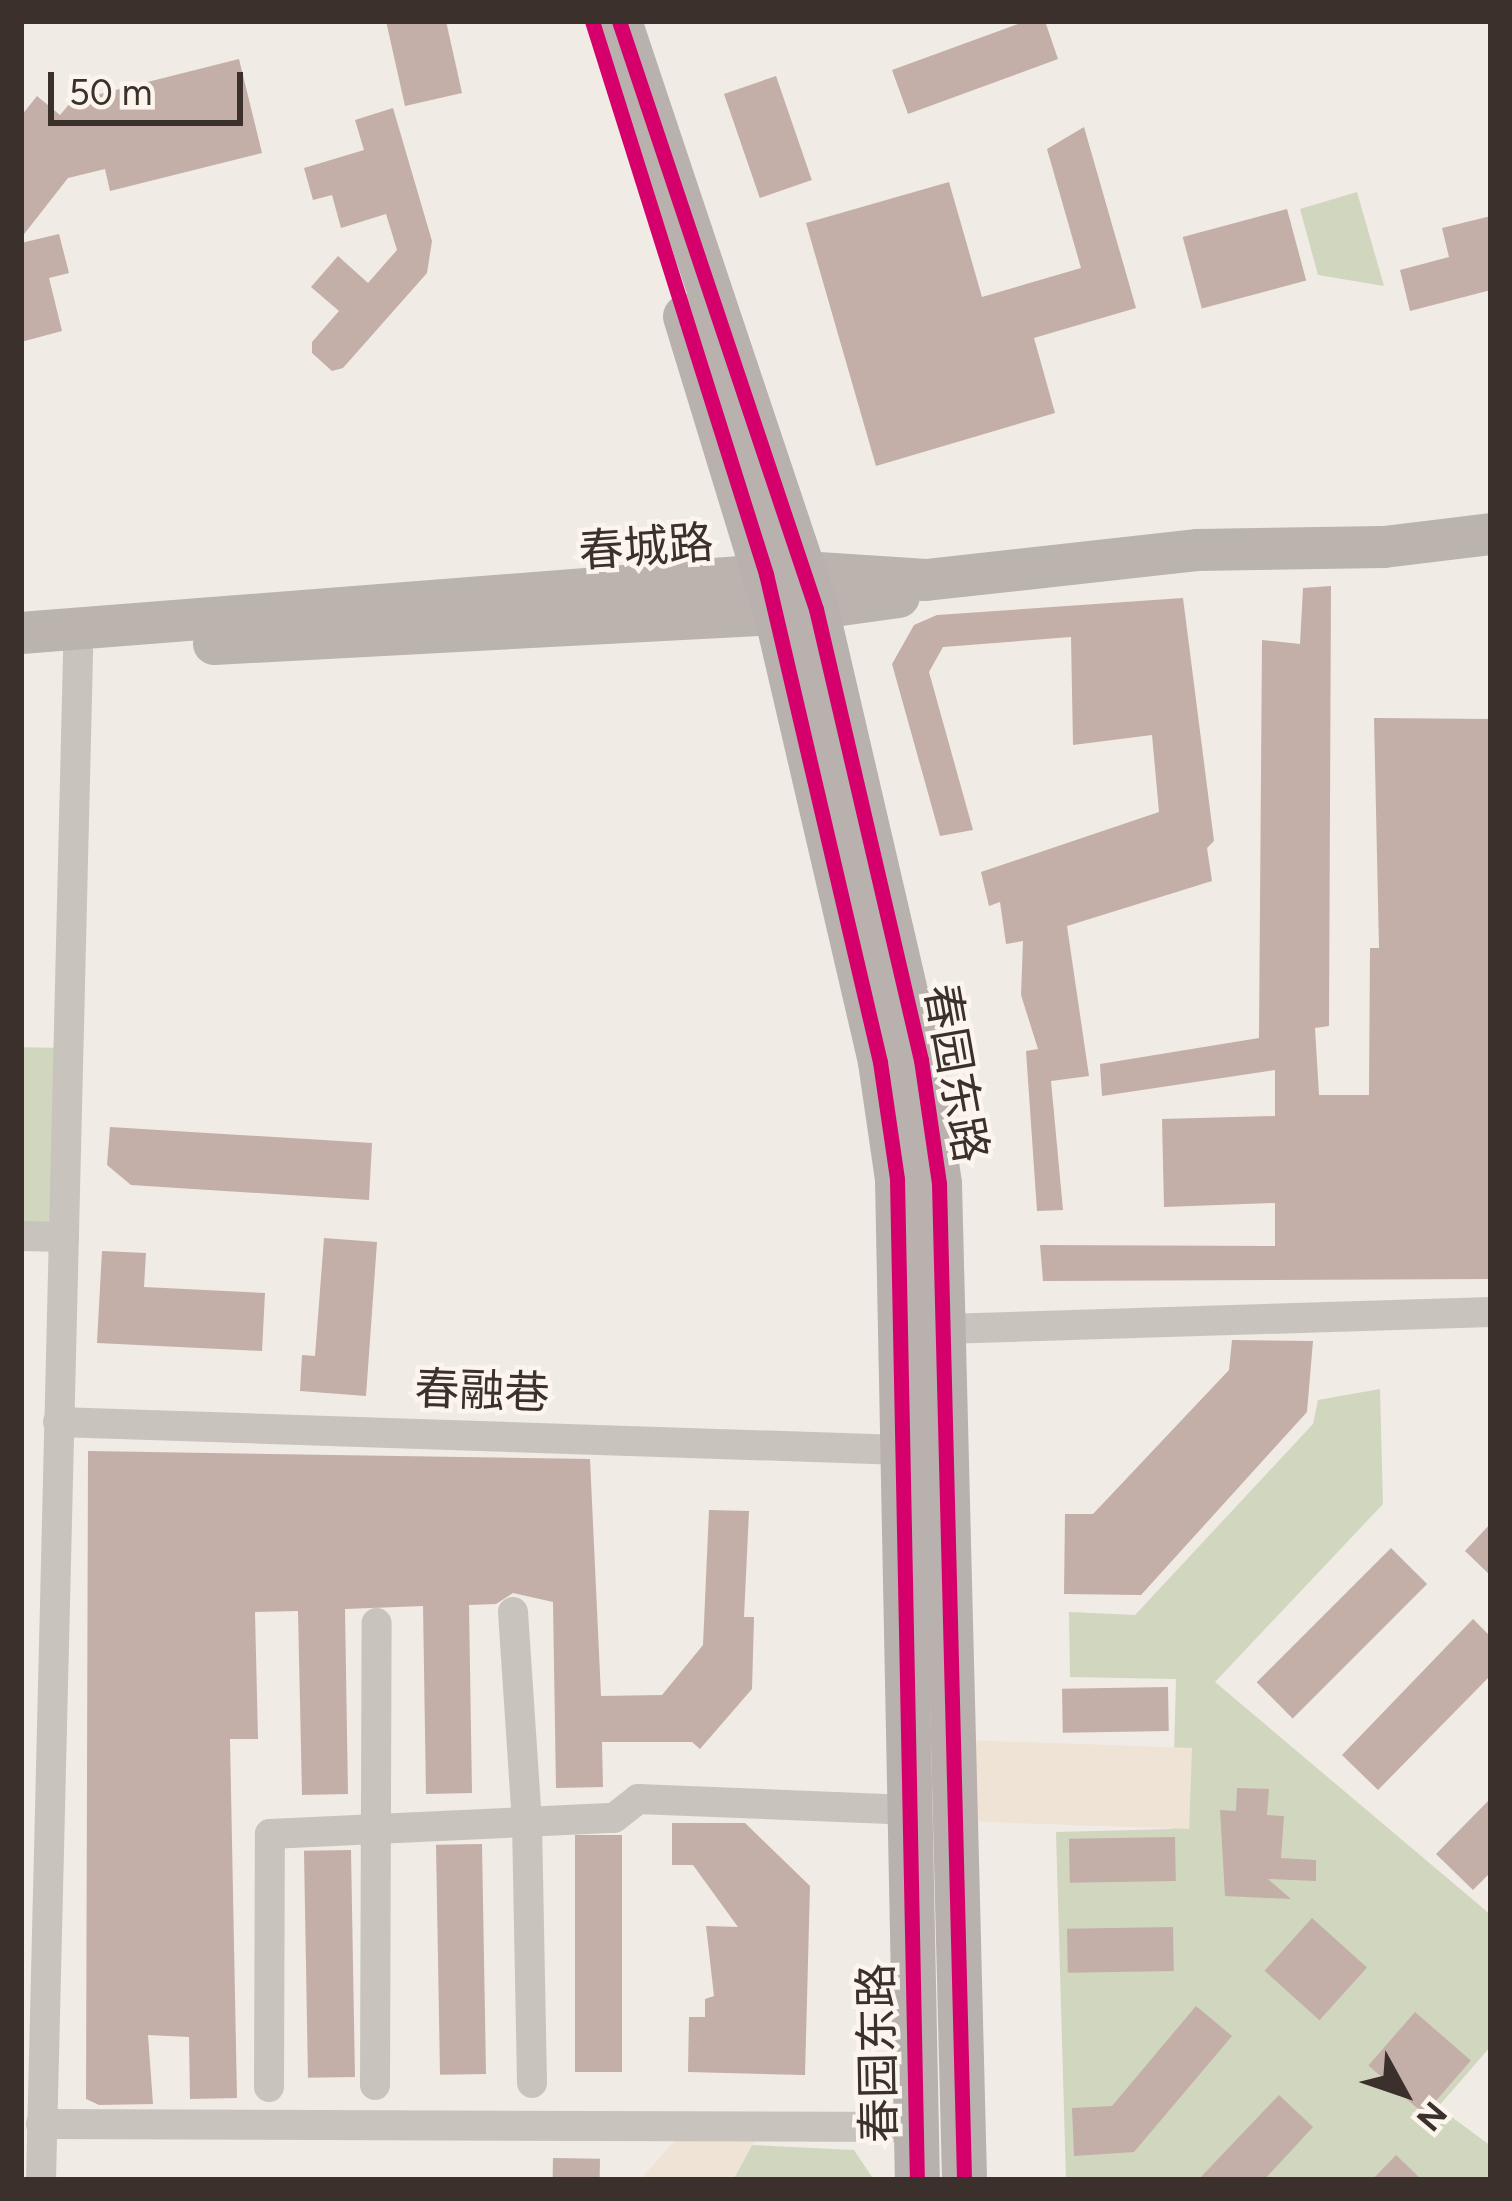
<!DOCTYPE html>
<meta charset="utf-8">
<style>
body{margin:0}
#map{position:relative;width:1512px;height:2201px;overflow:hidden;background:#f0ebe5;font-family:Figtree,"Noto Sans SC",sans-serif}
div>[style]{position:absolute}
.green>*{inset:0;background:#d1d6bf;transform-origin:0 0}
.plaza>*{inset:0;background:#eee3d5;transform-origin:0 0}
.building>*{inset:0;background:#c3afa7;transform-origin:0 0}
.street>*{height:30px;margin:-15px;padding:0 15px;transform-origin:15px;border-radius:15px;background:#c9c3be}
.secondary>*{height:42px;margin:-21px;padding:0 21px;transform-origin:21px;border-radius:21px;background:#bab3ae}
.primary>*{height:45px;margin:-22.5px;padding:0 22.5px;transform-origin:22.5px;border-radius:22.5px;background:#b8b1ad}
.cycleway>*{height:15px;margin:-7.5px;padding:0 7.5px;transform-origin:7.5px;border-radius:7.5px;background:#d6006c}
span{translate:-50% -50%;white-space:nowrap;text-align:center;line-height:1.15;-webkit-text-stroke:9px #fbf5ee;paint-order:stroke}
.street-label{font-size:45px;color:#3b302b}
.frame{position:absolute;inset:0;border:24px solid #3b302b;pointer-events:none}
.north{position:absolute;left:1344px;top:2033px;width:120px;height:120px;-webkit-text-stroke:9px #fbf5ee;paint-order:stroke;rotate:130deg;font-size:33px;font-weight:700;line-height:48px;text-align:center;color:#3b302b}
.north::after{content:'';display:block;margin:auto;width:42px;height:54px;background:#3b302b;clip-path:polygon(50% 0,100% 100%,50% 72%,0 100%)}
.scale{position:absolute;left:48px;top:72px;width:195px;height:54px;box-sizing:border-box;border:6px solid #3b302b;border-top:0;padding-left:15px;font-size:36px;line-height:42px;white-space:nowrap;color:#3b302b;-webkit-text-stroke:9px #fbf5ee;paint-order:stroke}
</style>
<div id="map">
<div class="green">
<i style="clip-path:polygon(1357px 192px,1384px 286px,1318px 275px,1300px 209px)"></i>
<i style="left:68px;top:1048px;width:189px;height:47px;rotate:91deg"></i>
<i style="clip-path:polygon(1380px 1389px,1383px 1504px,1215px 1682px,1491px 1915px,1491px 2046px,1438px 2107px,1491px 2146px,1491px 2180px,1066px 2180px,1056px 1832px,1172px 1829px,1176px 1679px,1070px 1677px,1069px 1612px,1135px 1615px,1313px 1424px,1318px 1400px)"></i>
<i style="clip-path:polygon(752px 2145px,854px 2150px,874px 2180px,733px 2180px)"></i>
</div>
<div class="plaza">
<i style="left:1192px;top:1748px;width:81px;height:237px;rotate:92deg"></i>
<i style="clip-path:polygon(688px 2126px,762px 2126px,733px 2180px,640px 2180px)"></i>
</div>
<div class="building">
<i style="clip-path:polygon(386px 21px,446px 21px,462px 93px,405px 106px)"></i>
<i style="clip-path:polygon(1026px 21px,1045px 21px,1058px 59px,908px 114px,892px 70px)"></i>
<i style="clip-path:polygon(239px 59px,262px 153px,110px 191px,105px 169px,68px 178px,21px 238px,21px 116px,37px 96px,60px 115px,72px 101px)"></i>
<i style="left:776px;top:76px;width:110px;height:55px;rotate:71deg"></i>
<i style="clip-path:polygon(393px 108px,432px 241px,427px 273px,343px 368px,332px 371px,312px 353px,312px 342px,339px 311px,311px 287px,338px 256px,368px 283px,397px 250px,386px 214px,341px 228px,332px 195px,313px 200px,304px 168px,364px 150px,355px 120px)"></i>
<i style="clip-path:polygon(1084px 127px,1136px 308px,1034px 338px,1055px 413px,876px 466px,806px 223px,949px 182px,982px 297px,1081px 268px,1047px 149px)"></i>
<i style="left:1287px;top:209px;width:74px;height:108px;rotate:75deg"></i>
<i style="clip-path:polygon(1491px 216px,1491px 290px,1410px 311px,1400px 270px,1449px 257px,1442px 228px)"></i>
<i style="clip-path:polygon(59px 234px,69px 273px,49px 278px,62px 331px,21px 342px,21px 243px)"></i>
<i style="clip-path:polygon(1331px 586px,1329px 1026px,1315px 1028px,1319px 1095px,1369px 1095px,1370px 948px,1379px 948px,1374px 718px,1491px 719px,1491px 1279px,1043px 1281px,1040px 1245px,1275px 1246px,1275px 1203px,1164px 1207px,1162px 1119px,1275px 1116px,1275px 1070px,1102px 1096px,1100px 1064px,1259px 1038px,1262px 640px,1300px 644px,1303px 588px)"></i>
<i style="clip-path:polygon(1183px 598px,1214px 841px,1207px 848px,1212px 881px,1067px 926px,1089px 1076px,1051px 1081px,1063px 1210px,1037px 1211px,1026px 1051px,1038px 1049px,1021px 995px,1023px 941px,1006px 944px,1000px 902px,989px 906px,981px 872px,1159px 812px,1152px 735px,1073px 745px,1071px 637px,943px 647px,929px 672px,973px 830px,940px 836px,892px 664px,914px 625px,937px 615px)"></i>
<i style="clip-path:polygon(110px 1127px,372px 1143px,369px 1200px,131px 1185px,107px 1165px)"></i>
<i style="clip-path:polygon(324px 1238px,377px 1242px,366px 1396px,300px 1391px,302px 1355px,315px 1356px)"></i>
<i style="clip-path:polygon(102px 1251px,146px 1253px,144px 1287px,265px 1293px,262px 1351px,97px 1343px)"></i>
<i style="clip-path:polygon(1232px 1340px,1313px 1341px,1307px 1412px,1141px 1595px,1064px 1594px,1065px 1514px,1093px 1514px,1229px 1370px)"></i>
<i style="clip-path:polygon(88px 1451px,590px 1459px,601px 1696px,662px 1695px,703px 1645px,709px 1510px,749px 1511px,744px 1617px,754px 1617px,752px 1689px,700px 1749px,692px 1742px,602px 1742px,603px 1787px,556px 1788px,553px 1602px,513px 1593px,496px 1604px,469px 1605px,472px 1793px,426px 1794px,423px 1606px,345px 1609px,348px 1794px,302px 1795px,298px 1611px,255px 1612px,258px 1739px,230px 1739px,237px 2098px,190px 2099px,189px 2037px,148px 2035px,153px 2104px,99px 2105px,86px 2099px)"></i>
<i style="clip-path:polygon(1491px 1523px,1491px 1576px,1465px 1551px)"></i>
<i style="left:1391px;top:1548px;width:51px;height:190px;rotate:45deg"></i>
<i style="clip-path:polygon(1473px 1619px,1491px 1637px,1491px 1675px,1378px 1790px,1342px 1755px)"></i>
<i style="left:1168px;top:1687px;width:44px;height:106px;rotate:89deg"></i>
<i style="clip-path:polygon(1237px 1788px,1269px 1789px,1267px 1815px,1284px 1816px,1281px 1858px,1316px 1860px,1316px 1881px,1268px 1879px,1291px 1899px,1225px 1896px,1220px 1810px,1236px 1811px)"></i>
<i style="clip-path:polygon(1491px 1798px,1491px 1872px,1473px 1890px,1436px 1854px)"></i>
<i style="clip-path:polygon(672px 1823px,745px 1823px,810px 1886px,805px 2075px,688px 2072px,689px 2017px,705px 2017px,705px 1999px,714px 1996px,706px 1926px,738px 1927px,693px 1865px,672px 1865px)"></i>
<i style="left:622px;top:1835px;width:237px;height:47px;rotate:90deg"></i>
<i style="left:1175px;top:1837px;width:44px;height:106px;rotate:89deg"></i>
<i style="left:482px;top:1844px;width:230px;height:46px;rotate:89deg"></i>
<i style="left:351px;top:1850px;width:227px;height:47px;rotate:89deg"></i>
<i style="left:1312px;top:1918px;width:74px;height:71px;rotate:42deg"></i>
<i style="left:1173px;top:1927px;width:44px;height:106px;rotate:89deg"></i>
<i style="clip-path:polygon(1196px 2006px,1232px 2036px,1134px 2152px,1074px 2156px,1072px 2108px,1112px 2106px)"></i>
<i style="left:1415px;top:2012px;width:74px;height:71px;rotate:41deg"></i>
<i style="clip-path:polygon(1279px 2095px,1313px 2127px,1264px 2180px,1198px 2180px)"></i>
<i style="clip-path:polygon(1396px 2155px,1422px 2180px,1372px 2180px)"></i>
<i style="left:553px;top:2158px;width:47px;height:22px;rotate:1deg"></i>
</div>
<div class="street">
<i style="left:21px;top:1236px;width:43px;rotate:1.3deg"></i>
<i style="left:944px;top:1329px;width:547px;rotate:-1.78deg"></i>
<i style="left:58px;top:1422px;width:844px;rotate:1.9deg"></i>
<i style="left:513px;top:1612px;width:210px;rotate:86.2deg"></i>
<i style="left:527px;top:1822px;width:261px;rotate:88.9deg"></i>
<i style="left:375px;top:2085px;width:462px;rotate:-89.8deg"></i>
<i style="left:269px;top:2087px;width:253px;rotate:-89.8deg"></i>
<i style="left:270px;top:1834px;width:344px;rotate:-2.7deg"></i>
<i style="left:614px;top:1818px;width:31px;rotate:-38deg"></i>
<i style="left:638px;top:1799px;width:271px;rotate:2.3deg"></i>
<i style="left:41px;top:2124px;width:874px;rotate:0.2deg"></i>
<i style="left:41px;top:2180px;width:1529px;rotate:-88.61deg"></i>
</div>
<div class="secondary">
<i style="left:21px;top:633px;width:784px;rotate:-4.46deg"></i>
<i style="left:803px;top:572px;width:123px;rotate:3.7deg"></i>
<i style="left:926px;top:580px;width:274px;rotate:-6.3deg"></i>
<i style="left:1198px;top:550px;width:186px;rotate:-0.9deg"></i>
<i style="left:1384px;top:547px;width:108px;rotate:-6.9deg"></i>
<i style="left:214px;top:644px;width:563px;rotate:-3.06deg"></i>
<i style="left:776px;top:614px;width:124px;rotate:-7.9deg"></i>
</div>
<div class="primary">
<i style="left:619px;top:21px;width:620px;rotate:71.48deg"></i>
<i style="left:816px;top:609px;width:463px;rotate:76.9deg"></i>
<i style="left:921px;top:1060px;width:125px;rotate:81.7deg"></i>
<i style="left:939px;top:1184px;width:996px;rotate:88.56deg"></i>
<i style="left:685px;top:316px;width:312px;rotate:73deg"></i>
<i style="left:776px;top:614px;width:460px;rotate:76.9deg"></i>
<i style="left:880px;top:1062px;width:118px;rotate:81.7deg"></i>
<i style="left:897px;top:1179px;width:1001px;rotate:88.86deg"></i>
</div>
<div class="cycleway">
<i style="left:592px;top:21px;width:580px;rotate:72.53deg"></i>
<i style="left:766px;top:574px;width:501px;rotate:76.85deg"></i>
<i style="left:880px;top:1062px;width:118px;rotate:81.7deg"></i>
<i style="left:897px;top:1179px;width:1001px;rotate:88.86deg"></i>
<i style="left:619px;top:21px;width:620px;rotate:71.48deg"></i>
<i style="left:816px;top:609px;width:463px;rotate:76.9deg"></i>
<i style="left:921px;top:1060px;width:125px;rotate:81.7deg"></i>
<i style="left:939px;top:1184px;width:996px;rotate:88.56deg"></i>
</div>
<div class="street-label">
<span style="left:646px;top:547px;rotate:-4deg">春城路</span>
<span style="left:956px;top:1073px;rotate:80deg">春园东路</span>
<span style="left:482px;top:1391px;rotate:2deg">春融巷</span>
<span style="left:878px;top:2053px;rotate:-91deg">春园东路</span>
</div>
<div class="frame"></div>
<div class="north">N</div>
<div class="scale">50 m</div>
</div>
